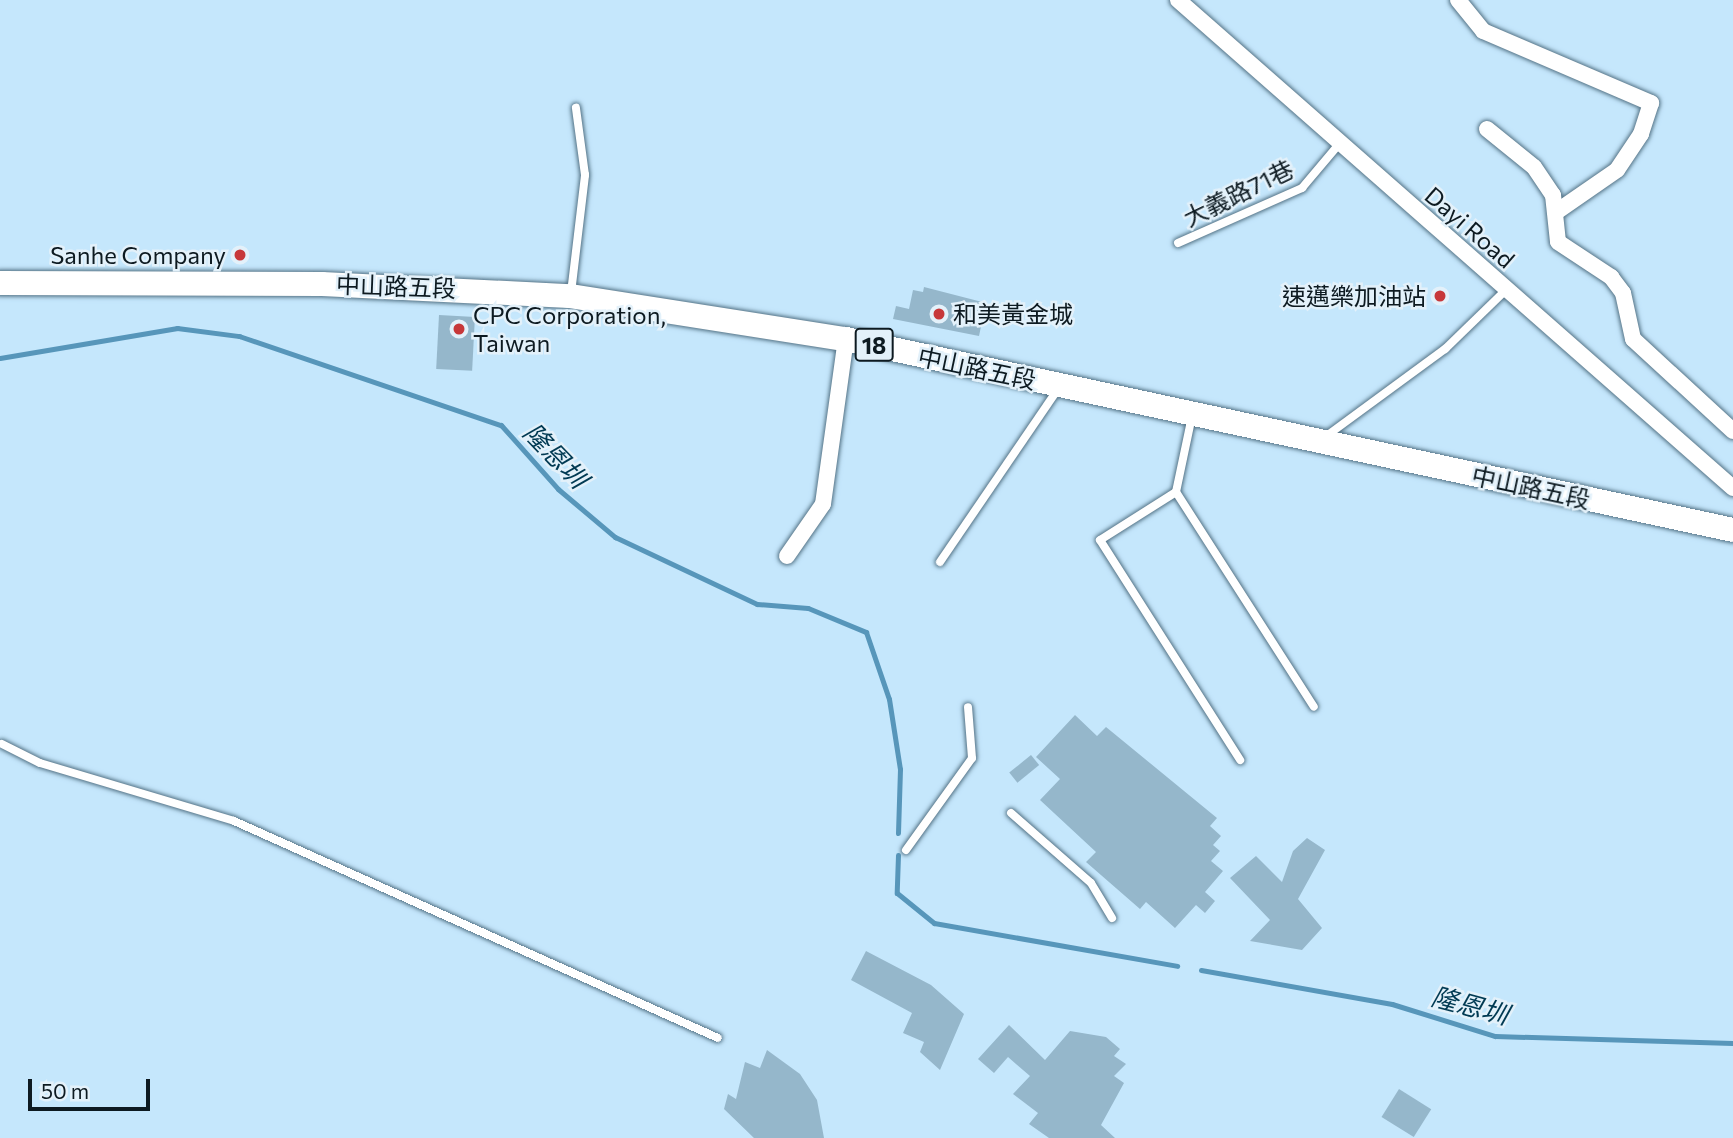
<!DOCTYPE html>
<meta charset="utf-8">
<style>
body{margin:0}
#map{position:relative;width:1733px;height:1138px;overflow:hidden;background:#c5e7fc;font-family:Commissioner,"Noto Sans TC",sans-serif}
div>[style]{position:absolute}
.stream>*{height:5px;margin:-2.5px;padding:0 2.5px;transform-origin:2.5px;border-radius:2.5px;background:#5796ba}
.building>*{inset:0;background:#95b7cb;transform-origin:0 0}
.roads{filter:drop-shadow(0 0 2px #547386) drop-shadow(0 0 2px #547386)}
.service>*{height:8px;margin:-4px;padding:0 4px;transform-origin:4px;border-radius:4px;background:#fff}
.minor>*{height:16px;margin:-8px;padding:0 8px;transform-origin:8px;border-radius:8px;background:#fff}
.primary>*{height:24px;margin:-12px;padding:0 12px;transform-origin:12px;border-radius:12px;background:#fff}
.dots>*{width:19px;height:19px;translate:-50% -50%;box-sizing:border-box;border:4px solid #e3f1fa;border-radius:50%}
span{translate:-50% -50%;white-space:nowrap;text-align:center;line-height:1.15;-webkit-text-stroke:5px #e3f1fa;paint-order:stroke}
.shield-label span{padding:2px 5px;background:#e3f1fa;border:2px solid;border-radius:5px;-webkit-text-stroke-width:0}
.shield-label{font-size:23px;color:#0d1a21;font-weight:700}
.street-label{font-size:24px;color:#0d1a21}
.poi-label{font-size:24px;color:#0d1a21}
.right{translate:-100% -50%;text-align:right}
.left{translate:0 -50%;text-align:left}
.water-label{font-size:26px;color:#013a53;font-style:italic}
.scale{position:absolute;left:28px;top:1079px;width:122px;height:32px;box-sizing:border-box;border:4px solid #0d1a21;border-top:0;padding-left:9px;font-size:21px;line-height:24px;white-space:nowrap;color:#0d1a21;-webkit-text-stroke:5px #e3f1fa;paint-order:stroke}
</style>
<div id="map">
<div class="stream">
<i style="left:0;top:358px;width:180px;rotate:-9.6deg"></i>
<i style="left:177px;top:328px;width:63px;rotate:7.4deg"></i>
<i style="left:239px;top:336px;width:277px;rotate:18.8deg"></i>
<i style="left:501px;top:425px;width:86px;rotate:48.3deg"></i>
<i style="left:558px;top:489px;width:75px;rotate:40.1deg"></i>
<i style="left:615px;top:537px;width:157px;rotate:25.3deg"></i>
<i style="left:757px;top:604px;width:51px;rotate:4.5deg"></i>
<i style="left:808px;top:608px;width:63px;rotate:22.5deg"></i>
<i style="left:866px;top:632px;width:71px;rotate:71.1deg"></i>
<i style="left:889px;top:699px;width:71px;rotate:81.1deg"></i>
<i style="left:900px;top:769px;width:64px;rotate:91.8deg"></i>
<i style="left:898px;top:855px;width:38px;rotate:92deg"></i>
<i style="left:897px;top:893px;width:48px;rotate:39deg"></i>
<i style="left:934px;top:923px;width:247px;rotate:10deg"></i>
<i style="left:1201px;top:970px;width:194px;rotate:10.1deg"></i>
<i style="left:1392px;top:1004px;width:108px;rotate:17.3deg"></i>
<i style="left:1495px;top:1036px;width:238px;rotate:1.7deg"></i>
</div>
<div class="building">
<i style="clip-path:polygon(924px 287px,986px 303px,979px 336px,893px 319px,896px 306px,909px 309px,913px 290px,923px 292px)"></i>
<i style="left:439px;top:315px;width:36px;height:54px;rotate:3deg"></i>
<i style="clip-path:polygon(1075px 715px,1097px 736px,1106px 727px,1217px 818px,1210px 826px,1221px 836px,1213px 845px,1220px 851px,1211px 861px,1223px 871px,1205px 892px,1215px 901px,1205px 913px,1196px 905px,1175px 928px,1146px 902px,1140px 909px,1086px 862px,1096px 852px,1040px 800px,1060px 779px,1036px 757px)"></i>
<i style="left:1031px;top:755px;width:13px;height:28px;rotate:51deg"></i>
<i style="clip-path:polygon(1307px 838px,1325px 850px,1298px 899px,1322px 928px,1302px 950px,1250px 941px,1270px 920px,1230px 878px,1256px 856px,1282px 882px,1293px 851px)"></i>
<i style="clip-path:polygon(866px 951px,931px 985px,964px 1014px,940px 1070px,920px 1052px,924px 1042px,903px 1033px,912px 1013px,851px 980px)"></i>
<i style="clip-path:polygon(1009px 1025px,1045px 1060px,1070px 1031px,1106px 1037px,1120px 1049px,1114px 1056px,1126px 1064px,1114px 1076px,1124px 1083px,1101px 1125px,1115px 1138px,1049px 1138px,1029px 1124px,1038px 1113px,1013px 1094px,1030px 1076px,1008px 1057px,994px 1073px,978px 1059px)"></i>
<i style="clip-path:polygon(767px 1050px,800px 1074px,817px 1100px,824px 1138px,754px 1138px,724px 1109px,728px 1094px,736px 1099px,745px 1062px,760px 1068px)"></i>
<i style="left:1399px;top:1089px;width:38px;height:33px;rotate:32deg"></i>
</div>
<div class="roads">
<div class="service">
<i style="left:1178px;top:243px;width:136px;rotate:-23.9deg"></i>
<i style="left:1302px;top:188px;width:59px;rotate:-49.8deg"></i>
<i style="left:571px;top:293px;width:119px;rotate:-83.2deg"></i>
<i style="left:585px;top:175px;width:68px;rotate:-97.7deg"></i>
<i style="left:1192px;top:416px;width:78px;rotate:101.9deg"></i>
<i style="left:1176px;top:492px;width:255px;rotate:57.3deg"></i>
<i style="left:1325px;top:437px;width:149px;rotate:-36.3deg"></i>
<i style="left:1445px;top:349px;width:86px;rotate:-44.1deg"></i>
<i style="left:1176px;top:492px;width:90px;rotate:147.7deg"></i>
<i style="left:1100px;top:540px;width:261px;rotate:57.5deg"></i>
<i style="left:940px;top:562px;width:209px;rotate:-55.7deg"></i>
<i style="left:2px;top:744px;width:42px;rotate:26.6deg"></i>
<i style="left:40px;top:763px;width:202px;rotate:16.6deg"></i>
<i style="left:234px;top:821px;width:530px;rotate:24.15deg"></i>
<i style="left:1011px;top:813px;width:106px;rotate:41.2deg"></i>
<i style="left:1091px;top:883px;width:41px;rotate:59deg"></i>
<i style="left:906px;top:850px;width:113px;rotate:-54.3deg"></i>
<i style="left:972px;top:758px;width:51px;rotate:-94.5deg"></i>
</div>
<div class="minor">
<i style="left:1178px;top:0;width:739px;rotate:41.32deg"></i>
<i style="left:1458px;top:0;width:40px;rotate:51deg"></i>
<i style="left:1483px;top:31px;width:183px;rotate:23.2deg"></i>
<i style="left:1651px;top:103px;width:33px;rotate:108deg"></i>
<i style="left:1641px;top:134px;width:43px;rotate:123.7deg"></i>
<i style="left:1617px;top:170px;width:75px;rotate:145.3deg"></i>
<i style="left:1487px;top:129px;width:60px;rotate:39deg"></i>
<i style="left:1534px;top:167px;width:34px;rotate:56deg"></i>
<i style="left:1553px;top:195px;width:47px;rotate:83.9deg"></i>
<i style="left:1558px;top:242px;width:64px;rotate:33.4deg"></i>
<i style="left:1611px;top:277px;width:20px;rotate:53deg"></i>
<i style="left:1623px;top:293px;width:47px;rotate:77.7deg"></i>
<i style="left:1633px;top:339px;width:136px;rotate:42.6deg"></i>
<i style="left:787px;top:556px;width:63px;rotate:-55.3deg"></i>
<i style="left:823px;top:504px;width:167px;rotate:-82.1deg"></i>
</div>
<div class="primary">
<i style="left:0;top:283px;width:322px;rotate:0.2deg"></i>
<i style="left:322px;top:284px;width:248px;rotate:2.8deg"></i>
<i style="left:570px;top:296px;width:279px;rotate:8.9deg"></i>
<i style="left:846px;top:339px;width:907px;rotate:12.15deg"></i>
</div>
</div>
<div class="dots">
<i style="left:240px;top:255px;background:#c7383a"></i>
<i style="left:1440px;top:296px;background:#c7383a"></i>
<i style="left:939px;top:314px;background:#c7383a"></i>
<i style="left:459px;top:329px;background:#c7383a"></i>
</div>
<div class="shield-label">
<span style="left:874px;top:345px">18</span>
</div>
<div class="street-label">
<span style="left:1238px;top:193px;rotate:-26deg">大義路71巷</span>
<span style="left:1470px;top:227px;rotate:41deg">Dayi Road</span>
<span style="left:396px;top:286px;rotate:2deg">中山路五段</span>
<span style="left:977px;top:368px;rotate:12deg">中山路五段</span>
<span style="left:1531px;top:487px;rotate:12deg">中山路五段</span>
</div>
<div class="poi-label">
<span class="right" style="left:226px;top:255px">Sanhe Company</span>
<span class="right" style="left:1426px;top:296px">速邁樂加油站</span>
<span class="left" style="left:953px;top:314px">和美黃金城</span>
<span class="left" style="left:473px;top:329px">CPC Corporation,<br>Taiwan</span>
</div>
<div class="water-label">
<span style="left:556px;top:455px;rotate:46deg">隆恩圳</span>
<span style="left:1470px;top:1005px;rotate:15deg">隆恩圳</span>
</div>
<div class="scale">50 m</div>
</div>
